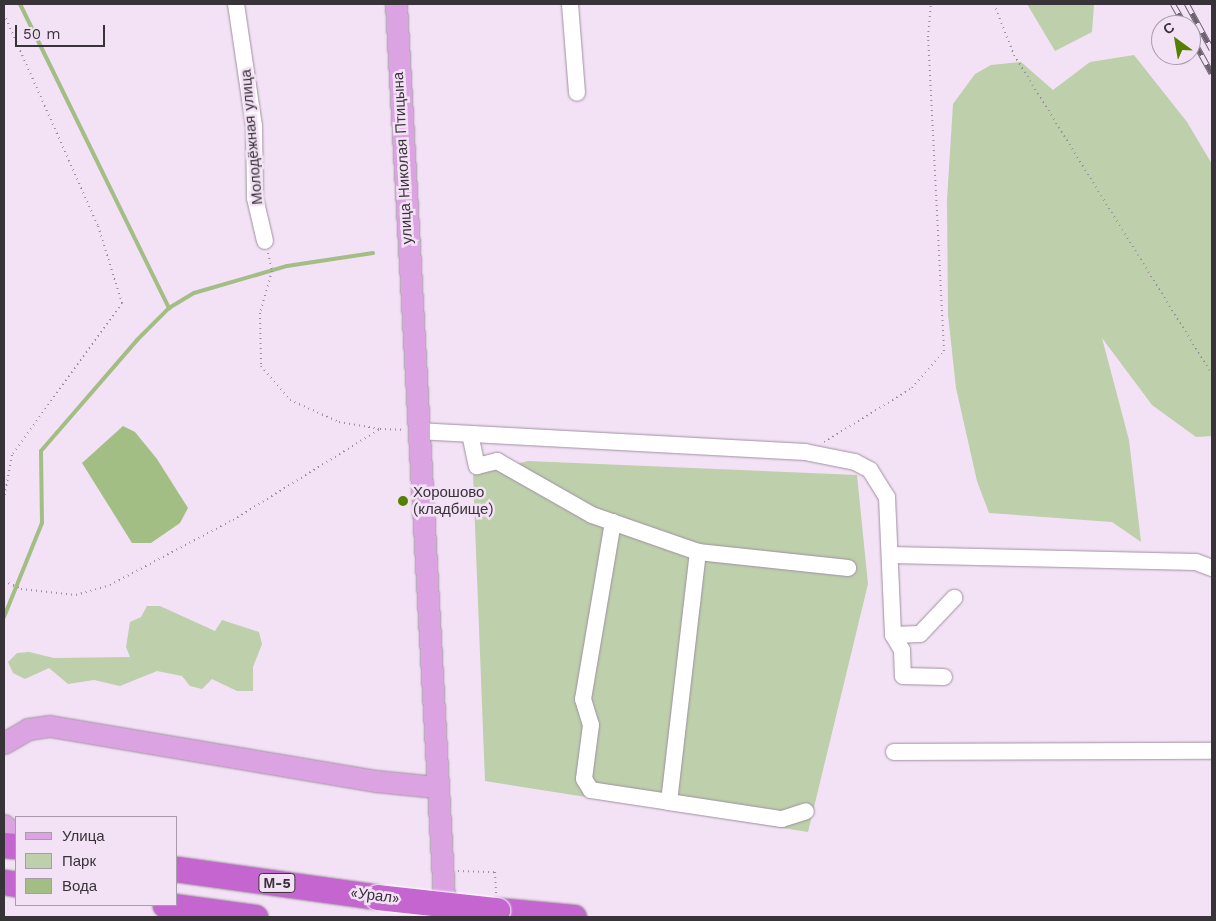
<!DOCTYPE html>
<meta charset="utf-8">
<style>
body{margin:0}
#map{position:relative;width:1216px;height:921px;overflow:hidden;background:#f3e2f5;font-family:"Work Sans",sans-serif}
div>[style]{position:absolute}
.green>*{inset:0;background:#bdcfab}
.water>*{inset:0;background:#a3be85}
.stream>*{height:4px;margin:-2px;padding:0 2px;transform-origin:2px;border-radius:2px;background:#a3be85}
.path>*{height:2px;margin-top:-1px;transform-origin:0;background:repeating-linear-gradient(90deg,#998d9a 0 1px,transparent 0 5px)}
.roads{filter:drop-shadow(0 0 1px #a090a1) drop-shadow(0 0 1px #a090a1)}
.minor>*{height:16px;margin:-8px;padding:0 8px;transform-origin:8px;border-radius:8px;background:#fff}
.major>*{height:21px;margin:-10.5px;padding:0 10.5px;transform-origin:10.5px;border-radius:10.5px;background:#dca3e3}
.highway>*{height:25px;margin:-12.5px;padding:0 12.5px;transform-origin:12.5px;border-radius:12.5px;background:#c566d0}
.rail>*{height:5.5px;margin-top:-2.75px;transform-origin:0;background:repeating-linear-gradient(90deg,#f3e2f5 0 11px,#6b626d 0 22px);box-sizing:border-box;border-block:1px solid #6b626d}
.bridges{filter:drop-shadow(0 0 1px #fff) drop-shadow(0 0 1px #fff)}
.highway-bridge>*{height:25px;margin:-12.5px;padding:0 12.5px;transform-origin:12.5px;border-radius:12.5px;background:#c566d0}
.dots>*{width:14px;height:14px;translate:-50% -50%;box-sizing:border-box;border:2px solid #f3e2f5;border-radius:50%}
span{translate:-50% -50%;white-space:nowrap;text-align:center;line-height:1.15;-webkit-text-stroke:5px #f3e2f5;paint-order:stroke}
.shield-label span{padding:1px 4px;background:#f3e2f5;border:1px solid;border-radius:4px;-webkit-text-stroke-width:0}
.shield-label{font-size:14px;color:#383239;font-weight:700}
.street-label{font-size:15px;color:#383239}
.poi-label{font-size:15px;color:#383239}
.left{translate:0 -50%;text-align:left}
.frame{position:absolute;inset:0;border:5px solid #383239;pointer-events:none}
.legend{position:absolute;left:15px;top:816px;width:162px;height:90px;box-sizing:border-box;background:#f3e2f5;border:1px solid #a89caa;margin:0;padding:6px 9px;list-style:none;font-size:15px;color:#383239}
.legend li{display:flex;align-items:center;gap:10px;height:25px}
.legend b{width:25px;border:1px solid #a89caa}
.north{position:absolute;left:1151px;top:15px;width:50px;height:50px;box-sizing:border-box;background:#f3e2f5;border:1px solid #a89caa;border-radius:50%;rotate:328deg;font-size:14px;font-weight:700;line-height:20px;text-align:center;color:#383239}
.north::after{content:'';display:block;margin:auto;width:18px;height:22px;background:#557f00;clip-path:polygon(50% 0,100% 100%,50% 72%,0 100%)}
.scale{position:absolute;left:15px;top:25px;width:90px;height:22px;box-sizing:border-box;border:2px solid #383239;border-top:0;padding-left:6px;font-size:15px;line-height:18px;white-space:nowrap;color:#383239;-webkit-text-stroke:4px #f3e2f5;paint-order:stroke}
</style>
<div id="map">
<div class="green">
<i style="clip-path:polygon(1027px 4px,1094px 4px,1092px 32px,1055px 51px)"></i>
<i style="clip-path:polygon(1134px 55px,1187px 122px,1212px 164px,1212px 436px,1196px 437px,1152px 405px,1102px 338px,1129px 440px,1141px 542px,1112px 522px,989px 513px,977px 481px,956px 388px,948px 315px,947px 200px,953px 104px,975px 74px,991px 65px,1021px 62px,1053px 90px,1090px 62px)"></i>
<i style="clip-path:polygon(528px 461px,857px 475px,868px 584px,808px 832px,485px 781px,473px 475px)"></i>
<i style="clip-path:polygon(147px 606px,160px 606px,215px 631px,222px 620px,259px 632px,262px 644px,253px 667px,253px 691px,237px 691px,212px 679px,202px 689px,190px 686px,182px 676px,157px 671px,120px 686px,94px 680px,68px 684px,49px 668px,25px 679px,13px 673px,8px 662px,17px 653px,29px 652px,54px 658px,130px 657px,126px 647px,130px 622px,141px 617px)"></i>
</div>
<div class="water">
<i style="clip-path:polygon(123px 426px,135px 432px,157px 459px,188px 508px,180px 523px,151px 543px,132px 543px,82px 463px)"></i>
</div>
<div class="stream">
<i style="left:20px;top:4px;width:339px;rotate:63.9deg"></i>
<i style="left:4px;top:617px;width:101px;rotate:-68deg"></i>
<i style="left:42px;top:523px;width:72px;rotate:-90.8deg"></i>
<i style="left:41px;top:451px;width:147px;rotate:-49.1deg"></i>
<i style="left:137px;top:340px;width:45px;rotate:-45deg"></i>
<i style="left:169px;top:308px;width:29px;rotate:-31deg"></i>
<i style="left:194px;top:293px;width:97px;rotate:-16.2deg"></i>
<i style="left:287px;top:266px;width:87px;rotate:-8.6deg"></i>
</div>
<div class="path">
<i style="left:994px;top:4px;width:55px;rotate:68.6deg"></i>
<i style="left:1014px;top:55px;width:375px;rotate:58.2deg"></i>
<i style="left:4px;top:14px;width:232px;rotate:66.1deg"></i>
<i style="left:98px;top:226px;width:81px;rotate:72.7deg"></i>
<i style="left:122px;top:303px;width:188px;rotate:125.9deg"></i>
<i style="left:12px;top:455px;width:45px;rotate:100.3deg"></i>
<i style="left:268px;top:253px;width:18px;rotate:77deg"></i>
<i style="left:272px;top:271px;width:44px;rotate:105.9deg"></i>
<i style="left:260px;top:313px;width:53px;rotate:88.9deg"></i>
<i style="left:261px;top:366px;width:45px;rotate:49.5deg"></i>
<i style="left:290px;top:400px;width:54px;rotate:24.2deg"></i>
<i style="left:339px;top:422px;width:42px;rotate:9.7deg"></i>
<i style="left:824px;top:442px;width:103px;rotate:-31.5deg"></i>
<i style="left:912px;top:388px;width:49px;rotate:-49.1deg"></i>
<i style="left:944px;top:351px;width:314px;rotate:-92.9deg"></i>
<i style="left:928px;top:37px;width:33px;rotate:-85deg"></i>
<i style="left:4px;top:581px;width:19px;rotate:25deg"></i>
<i style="left:21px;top:589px;width:55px;rotate:6.2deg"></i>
<i style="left:76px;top:595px;width:35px;rotate:-16deg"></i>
<i style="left:110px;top:585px;width:139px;rotate:-27.9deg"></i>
<i style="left:233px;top:520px;width:173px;rotate:-31.8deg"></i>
<i style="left:380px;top:429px;width:23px;rotate:2deg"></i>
<i style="left:458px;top:871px;width:37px;rotate:2deg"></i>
<i style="left:495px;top:872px;width:21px;rotate:87deg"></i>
</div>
<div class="roads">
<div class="minor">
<i style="left:236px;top:4px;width:123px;rotate:81.6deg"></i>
<i style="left:254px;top:126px;width:72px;rotate:89.2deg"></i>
<i style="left:255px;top:198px;width:44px;rotate:76.9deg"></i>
<i style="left:570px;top:4px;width:89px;rotate:85.5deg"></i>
<i style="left:417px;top:431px;width:389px;rotate:3.1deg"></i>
<i style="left:805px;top:452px;width:51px;rotate:11.3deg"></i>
<i style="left:855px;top:462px;width:17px;rotate:28deg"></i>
<i style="left:870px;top:470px;width:32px;rotate:58deg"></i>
<i style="left:887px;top:497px;width:138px;rotate:87.5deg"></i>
<i style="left:893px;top:635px;width:27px;rotate:-2deg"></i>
<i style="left:920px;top:634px;width:50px;rotate:-46.6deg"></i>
<i style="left:470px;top:434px;width:33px;rotate:78deg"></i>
<i style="left:477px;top:466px;width:21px;rotate:-14deg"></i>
<i style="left:497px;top:461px;width:109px;rotate:29.6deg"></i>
<i style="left:592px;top:515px;width:112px;rotate:19.2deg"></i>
<i style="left:698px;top:552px;width:151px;rotate:6.1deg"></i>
<i style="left:613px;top:522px;width:180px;rotate:99.6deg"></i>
<i style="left:583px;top:699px;width:27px;rotate:73deg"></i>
<i style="left:591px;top:725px;width:54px;rotate:97.4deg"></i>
<i style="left:584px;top:779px;width:13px;rotate:58deg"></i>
<i style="left:591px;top:790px;width:79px;rotate:8.7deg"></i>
<i style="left:669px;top:802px;width:252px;rotate:-83.4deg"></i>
<i style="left:891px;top:555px;width:305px;rotate:1.3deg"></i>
<i style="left:1196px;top:562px;width:17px;rotate:21deg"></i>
<i style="left:893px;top:635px;width:17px;rotate:59deg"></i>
<i style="left:902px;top:650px;width:26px;rotate:88deg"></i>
<i style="left:903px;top:676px;width:41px;rotate:1.4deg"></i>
<i style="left:894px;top:752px;width:318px;rotate:-0.2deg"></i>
<i style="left:669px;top:802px;width:114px;rotate:8.6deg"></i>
<i style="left:782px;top:819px;width:25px;rotate:-18deg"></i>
</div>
<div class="major">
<i style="left:396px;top:4px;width:914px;rotate:86.93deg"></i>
<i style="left:4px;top:743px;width:28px;rotate:-30deg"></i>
<i style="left:28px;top:729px;width:22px;rotate:-8deg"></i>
<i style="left:50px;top:726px;width:331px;rotate:9.6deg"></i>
<i style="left:376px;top:781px;width:60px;rotate:5.7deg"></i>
<i style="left:4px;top:825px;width:17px;rotate:45deg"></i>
</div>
<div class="highway">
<i style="left:4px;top:845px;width:12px;rotate:5deg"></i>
<i style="left:176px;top:869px;width:203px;rotate:7.9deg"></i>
<i style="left:4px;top:882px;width:12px;rotate:9deg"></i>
<i style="left:165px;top:905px;width:91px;rotate:7.6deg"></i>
<i style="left:497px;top:910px;width:77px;rotate:5.2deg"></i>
</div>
</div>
<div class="rail">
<i style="left:1173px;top:4px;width:24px;rotate:60deg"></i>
<i style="left:1187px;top:4px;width:52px;rotate:61.5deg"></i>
<i style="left:1191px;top:36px;width:43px;rotate:61.1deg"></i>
</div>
<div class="bridges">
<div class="highway-bridge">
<i style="left:377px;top:897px;width:121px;rotate:6.2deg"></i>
</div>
</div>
<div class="dots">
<i style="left:403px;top:501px;background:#557f00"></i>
</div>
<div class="shield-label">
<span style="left:277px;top:883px">М-5</span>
</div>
<div class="street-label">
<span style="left:252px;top:137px;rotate:-95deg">Молодёжная улица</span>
<span style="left:403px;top:158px;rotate:-93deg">улица Николая Птицына</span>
<span style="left:375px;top:896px;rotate:7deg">«Урал»</span>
</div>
<div class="poi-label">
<span class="left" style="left:413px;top:501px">Хорошово<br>(кладбище)</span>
</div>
<div class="frame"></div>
<ul class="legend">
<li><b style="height:6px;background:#dca3e3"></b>Улица</li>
<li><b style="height:14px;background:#bdcfab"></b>Парк</li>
<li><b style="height:14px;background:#a3be85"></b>Вода</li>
</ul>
<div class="north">С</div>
<div class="scale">50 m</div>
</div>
